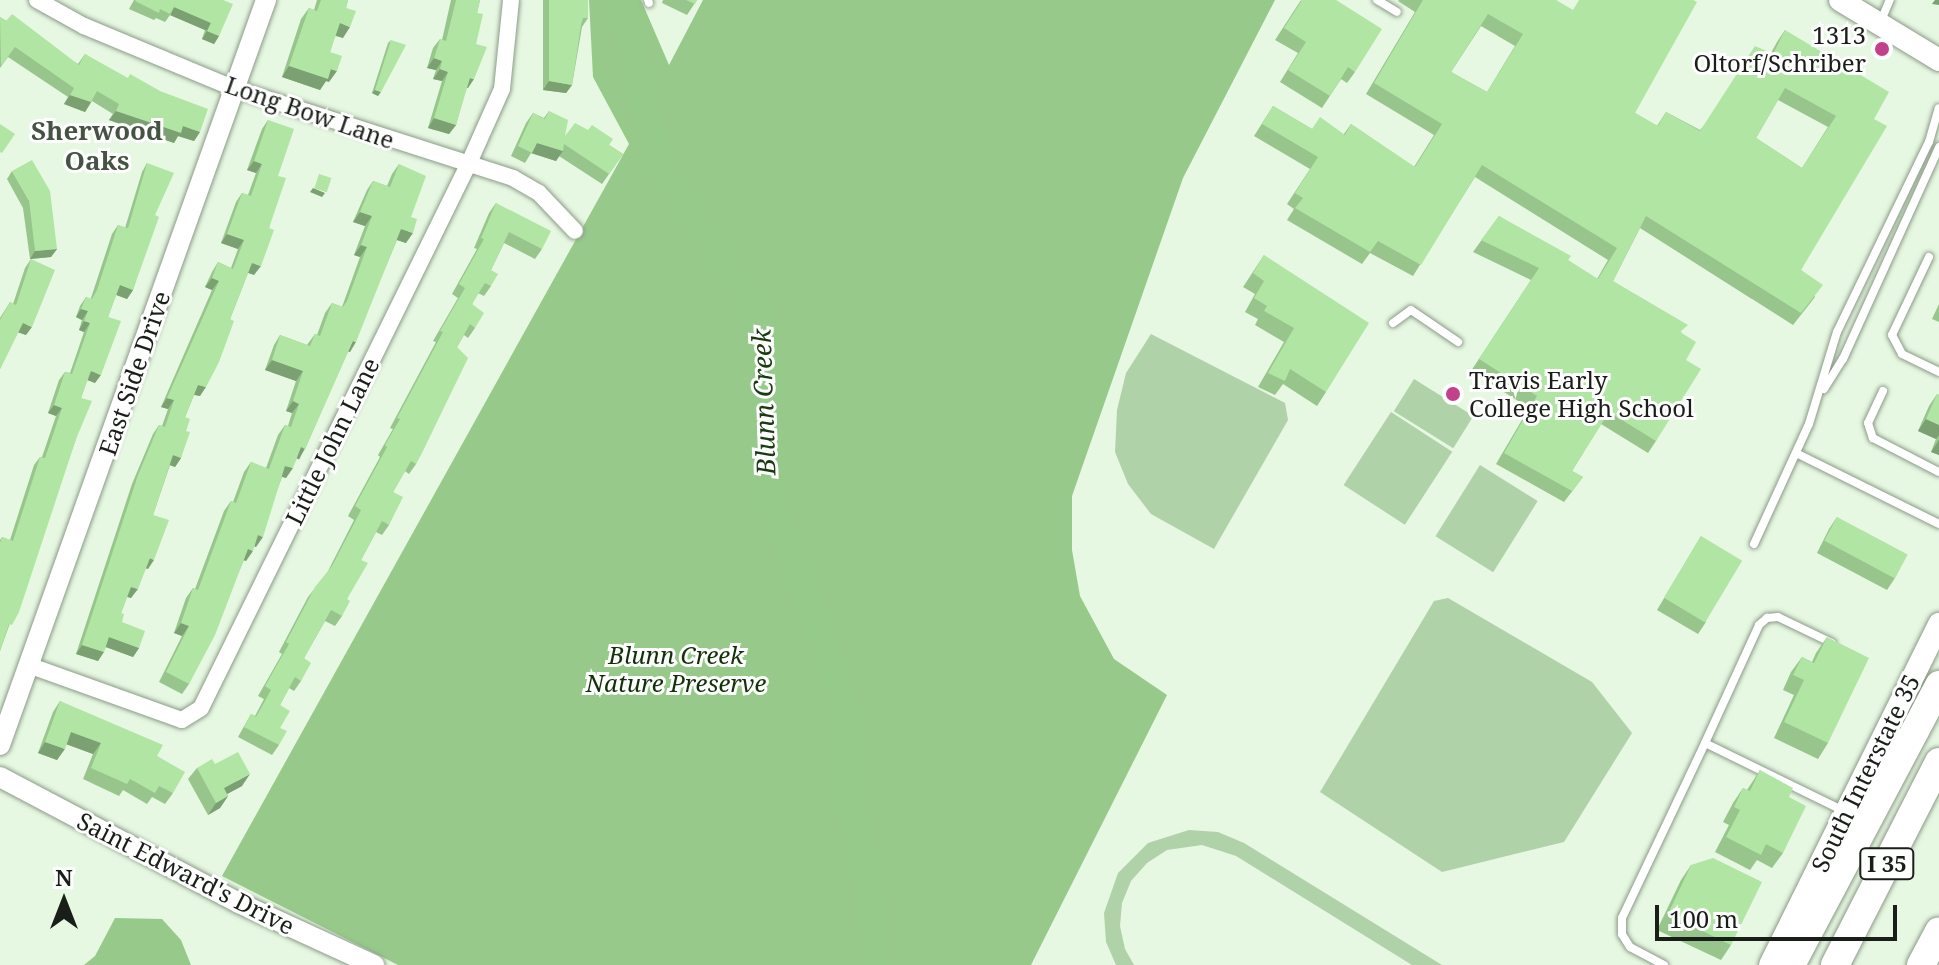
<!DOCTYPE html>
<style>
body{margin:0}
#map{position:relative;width:1939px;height:965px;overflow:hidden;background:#e6f7e2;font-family:"Noto Serif",serif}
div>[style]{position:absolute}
.green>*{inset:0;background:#b0d2a8;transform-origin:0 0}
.forest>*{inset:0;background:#97ca8a}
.river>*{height:28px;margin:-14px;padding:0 14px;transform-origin:14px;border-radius:14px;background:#96ca8a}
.roads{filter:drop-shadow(0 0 2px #8b9b87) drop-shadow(0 0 2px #8b9b87)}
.service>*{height:8px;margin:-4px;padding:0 4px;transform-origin:4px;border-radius:4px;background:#fff}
.minor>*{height:16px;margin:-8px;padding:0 8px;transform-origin:8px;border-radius:8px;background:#fff}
.tertiary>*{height:20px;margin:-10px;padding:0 10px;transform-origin:10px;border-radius:10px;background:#fff}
.secondary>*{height:22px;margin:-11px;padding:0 11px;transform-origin:11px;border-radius:11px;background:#fff}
.motorway>*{height:28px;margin:-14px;padding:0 14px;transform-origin:14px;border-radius:14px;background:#fff}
.wall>*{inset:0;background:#97c58c}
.shaded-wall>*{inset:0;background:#7ba072;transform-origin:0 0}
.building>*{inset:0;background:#b0e5a3;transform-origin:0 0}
.dots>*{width:22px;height:22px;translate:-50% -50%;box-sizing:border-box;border:4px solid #fefefe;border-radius:50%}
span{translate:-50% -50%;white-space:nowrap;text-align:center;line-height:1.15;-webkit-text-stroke:6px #fefefe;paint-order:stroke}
.shield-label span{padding:2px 6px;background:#fefefe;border:2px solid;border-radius:6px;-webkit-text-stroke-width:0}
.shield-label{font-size:22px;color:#191f18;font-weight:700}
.poi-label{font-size:24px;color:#191f18}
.right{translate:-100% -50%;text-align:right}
.left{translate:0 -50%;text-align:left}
.street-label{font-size:24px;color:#191f18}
.park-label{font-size:24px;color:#103206;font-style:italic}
.neighbourhood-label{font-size:26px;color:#455442;font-weight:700}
.water-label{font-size:26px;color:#193b0f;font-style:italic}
.north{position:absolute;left:24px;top:861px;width:80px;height:80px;-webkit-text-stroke:6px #fefefe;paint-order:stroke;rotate:0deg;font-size:22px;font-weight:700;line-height:32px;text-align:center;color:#191f18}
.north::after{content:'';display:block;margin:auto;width:28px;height:36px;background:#191f18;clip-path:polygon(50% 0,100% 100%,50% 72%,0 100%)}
.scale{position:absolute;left:1655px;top:905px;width:242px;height:36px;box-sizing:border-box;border:4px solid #191f18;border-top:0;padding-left:10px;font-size:24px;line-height:28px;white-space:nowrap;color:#191f18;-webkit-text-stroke:6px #fefefe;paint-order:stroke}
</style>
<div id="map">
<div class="green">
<i style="clip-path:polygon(1151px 334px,1285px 403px,1288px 420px,1214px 549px,1151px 514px,1128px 484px,1115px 452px,1117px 410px,1126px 373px)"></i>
<i style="left:1414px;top:379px;width:70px;height:38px;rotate:32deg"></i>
<i style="left:1391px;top:412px;width:73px;height:87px;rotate:33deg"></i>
<i style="left:1480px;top:465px;width:68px;height:84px;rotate:32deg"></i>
<i style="clip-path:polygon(1448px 598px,1592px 682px,1632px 733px,1564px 842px,1442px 872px,1320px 792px,1434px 601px)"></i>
<i style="clip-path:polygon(1189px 830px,1218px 832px,1244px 843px,1442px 965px,1412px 965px,1236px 856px,1202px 845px,1167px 850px,1147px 863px,1131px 881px,1122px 903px,1120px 926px,1125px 949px,1134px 965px,1116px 965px,1106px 942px,1104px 913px,1118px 873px,1148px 843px)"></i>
</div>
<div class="forest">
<i style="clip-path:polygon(589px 0,641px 0,669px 65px,703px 0,1275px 0,1183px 178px,1072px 496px,1072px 550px,1080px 596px,1114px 659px,1167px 695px,1031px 965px,398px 965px,222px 876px,629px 144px,593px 77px)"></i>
<i style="clip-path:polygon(115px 918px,162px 919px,181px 940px,191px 965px,84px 965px,95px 956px)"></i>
</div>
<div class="river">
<i style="left:622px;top:0;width:162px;rotate:77.9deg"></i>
<i style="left:656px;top:158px;width:190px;rotate:56.4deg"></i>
<i style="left:761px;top:316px;width:37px;rotate:81deg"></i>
<i style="left:767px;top:353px;width:139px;rotate:90deg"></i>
<i style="left:767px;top:492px;width:170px;rotate:69deg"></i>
<i style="left:828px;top:651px;width:77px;rotate:72.7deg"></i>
<i style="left:851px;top:725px;width:56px;rotate:96.1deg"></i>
<i style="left:845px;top:781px;width:105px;rotate:76.8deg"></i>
<i style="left:869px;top:883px;width:82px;rotate:85.1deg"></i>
</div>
<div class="roads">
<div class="service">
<i style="left:648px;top:0;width:3px;rotate:72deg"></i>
<i style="left:1377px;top:0;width:23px;rotate:31deg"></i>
<i style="left:1880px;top:23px;width:25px;rotate:-67deg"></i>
<i style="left:1929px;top:257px;width:86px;rotate:115.4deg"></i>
<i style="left:1892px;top:335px;width:21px;rotate:62deg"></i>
<i style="left:1902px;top:354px;width:41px;rotate:25.9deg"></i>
<i style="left:1393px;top:323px;width:22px;rotate:-36deg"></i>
<i style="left:1411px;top:310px;width:57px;rotate:34.2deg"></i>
<i style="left:1824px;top:389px;width:36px;rotate:-58deg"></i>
<i style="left:1843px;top:359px;width:233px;rotate:-65.6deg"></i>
<i style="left:1883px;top:391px;width:35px;rotate:115deg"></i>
<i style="left:1868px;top:423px;width:16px;rotate:72deg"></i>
<i style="left:1873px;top:438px;width:74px;rotate:27.3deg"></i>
<i style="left:1796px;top:453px;width:160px;rotate:26.4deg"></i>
<i style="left:1754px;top:544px;width:132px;rotate:-65.4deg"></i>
<i style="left:1809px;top:424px;width:96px;rotate:-73.1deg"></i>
<i style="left:1837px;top:332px;width:211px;rotate:-64.2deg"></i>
<i style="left:1929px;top:142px;width:35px;rotate:-74deg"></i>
<i style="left:1705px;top:743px;width:130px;rotate:-65.4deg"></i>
<i style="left:1759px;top:625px;width:11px;rotate:-41deg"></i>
<i style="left:1767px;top:618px;width:11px;rotate:-5deg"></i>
<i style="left:1778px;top:617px;width:60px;rotate:25.7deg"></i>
<i style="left:1664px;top:965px;width:38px;rotate:-152deg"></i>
<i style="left:1630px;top:947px;width:15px;rotate:-122deg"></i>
<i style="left:1622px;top:934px;width:16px;rotate:-90deg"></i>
<i style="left:1622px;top:918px;width:194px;rotate:-64.6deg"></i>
<i style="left:1705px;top:743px;width:155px;rotate:26.1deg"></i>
</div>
<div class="minor">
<i style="left:37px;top:0;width:54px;rotate:29deg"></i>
<i style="left:84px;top:26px;width:161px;rotate:22.6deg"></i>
<i style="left:233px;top:88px;width:294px;rotate:17.8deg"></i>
<i style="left:513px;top:178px;width:30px;rotate:30deg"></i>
<i style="left:539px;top:193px;width:52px;rotate:46.5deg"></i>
<i style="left:31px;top:666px;width:160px;rotate:19.7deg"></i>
<i style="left:182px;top:720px;width:22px;rotate:-32deg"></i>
<i style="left:201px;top:708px;width:607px;rotate:-63.81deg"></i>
<i style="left:469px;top:163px;width:81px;rotate:-66deg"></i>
<i style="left:502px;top:89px;width:89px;rotate:-84.2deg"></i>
</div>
<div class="tertiary">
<i style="left:0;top:745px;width:791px;rotate:-70.35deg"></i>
<i style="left:0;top:777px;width:270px;rotate:27.8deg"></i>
<i style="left:239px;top:903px;width:149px;rotate:24.7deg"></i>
</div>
<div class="secondary">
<i style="left:1840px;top:0;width:116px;rotate:31.2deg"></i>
<i style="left:1770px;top:965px;width:381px;rotate:-63.6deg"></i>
</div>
<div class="motorway">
<i style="left:1791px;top:965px;width:317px;rotate:-62.1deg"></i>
<i style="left:1835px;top:965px;width:228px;rotate:-62.9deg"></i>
<i style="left:1921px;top:965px;width:38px;rotate:-62deg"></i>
</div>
</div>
<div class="wall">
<i style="clip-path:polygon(134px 0,223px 0,219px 36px,214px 44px,202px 39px,205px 30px,170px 15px,165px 22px,156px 18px,154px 20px,129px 9px)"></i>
<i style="clip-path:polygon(317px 0,348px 0,346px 8px,343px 38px,335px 36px,330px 52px,329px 82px,326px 81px,320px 90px,282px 77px,301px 19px,309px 8px,314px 10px)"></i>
<i style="clip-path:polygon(451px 0,480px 0,477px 13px,476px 44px,468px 88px,466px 88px,456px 125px,449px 134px,428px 128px,442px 81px,433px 79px,436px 70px,427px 68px,433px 48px,440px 39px,442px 40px)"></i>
<i style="clip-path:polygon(543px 0,588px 0,588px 18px,582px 27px,572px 85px,566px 93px,543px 90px)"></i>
<i style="clip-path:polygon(663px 0,697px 0,687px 15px,662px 3px)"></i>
<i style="clip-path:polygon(1301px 0,1355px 72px,1347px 83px,1341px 79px,1322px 108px,1280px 82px,1298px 53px,1275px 40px)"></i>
<i style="clip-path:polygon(evenodd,1399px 0,1556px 0,1635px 113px,1657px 126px,1666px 112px,1700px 130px,1771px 53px,1777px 42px,1785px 30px,1874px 119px,1801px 270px,1815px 297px,1793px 325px,1640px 228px,1613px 281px,1682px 333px,1686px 360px,1656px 441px,1648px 453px,1601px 424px,1572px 471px,1583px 477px,1564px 502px,1496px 464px,1529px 408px,1471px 371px,1531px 280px,1473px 252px,1499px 216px,1597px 279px,1608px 260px,1475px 177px,1413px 276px,1370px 253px,1362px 264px,1287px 220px,1294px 209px,1287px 204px,1310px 169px,1254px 136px,1273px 106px,1312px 129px,1344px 134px,1351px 124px,1414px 167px,1434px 135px,1366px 94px,1415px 12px,1398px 1px,1399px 0,1481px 26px,1515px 46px,1487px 92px,1451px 72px,1481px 26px,1399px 0,1778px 100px,1828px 127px,1802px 168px,1756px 138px,1778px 100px)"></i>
<i style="clip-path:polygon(0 17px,78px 64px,85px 54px,200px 132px,194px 141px,178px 136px,174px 143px,109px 120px,113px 114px,92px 101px,85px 112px,64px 104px,68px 97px,8px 57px,0 68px)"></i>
<i style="clip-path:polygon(391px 40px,378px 96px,372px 93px,388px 43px)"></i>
<i style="clip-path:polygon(549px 111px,565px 136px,609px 145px,623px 154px,602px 184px,559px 156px,556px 161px,531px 153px,525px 163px,511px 156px,526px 123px,533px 113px,544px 118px)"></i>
<i style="clip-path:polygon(268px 120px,278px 176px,269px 228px,254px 275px,248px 273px,200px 396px,194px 395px,185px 417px,186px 431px,181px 458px,175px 467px,170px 465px,153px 515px,148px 569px,146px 568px,131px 598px,127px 597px,121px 613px,122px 622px,139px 648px,133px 657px,106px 647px,98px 661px,76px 654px,132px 484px,153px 434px,159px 425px,162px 426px,168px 409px,161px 407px,212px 290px,205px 287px,212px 272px,218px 262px,231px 268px,238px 249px,221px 243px,236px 202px,242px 193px,248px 195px,256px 173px,247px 170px,262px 129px)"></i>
<i style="clip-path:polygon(147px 163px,155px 215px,133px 290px,127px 299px,116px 295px,108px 317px,95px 383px,87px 380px,81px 398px,76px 439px,0 651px,0 540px,2px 537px,10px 540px,34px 465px,40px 457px,42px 457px,56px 416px,48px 413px,59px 380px,65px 372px,70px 373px,84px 332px,79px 330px,82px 320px,76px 317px,80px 306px,86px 297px,91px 299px,91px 298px,112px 234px,118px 225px,125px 228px,142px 172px)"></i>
<i style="clip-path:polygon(399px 164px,411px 217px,406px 243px,397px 240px,350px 352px,348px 351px,305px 449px,298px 459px,297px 458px,286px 478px,282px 477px,256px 547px,254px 546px,246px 561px,244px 560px,189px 684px,182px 694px,159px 682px,182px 636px,174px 633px,186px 598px,193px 588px,195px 589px,224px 511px,231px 501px,233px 502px,244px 472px,251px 462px,266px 468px,278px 435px,285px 425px,288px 426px,292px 413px,286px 411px,296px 381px,265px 370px,274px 345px,280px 335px,307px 345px,315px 334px,317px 335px,325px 313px,332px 303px,342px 307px,360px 257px,354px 255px,365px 226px,353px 222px,367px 190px,373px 181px,387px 186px,392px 174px)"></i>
<i style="clip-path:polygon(12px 171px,57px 249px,51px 257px,30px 259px,23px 208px,7px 179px)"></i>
<i style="clip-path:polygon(496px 203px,542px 249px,535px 259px,504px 243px,491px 270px,491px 286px,484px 296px,478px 293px,472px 304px,475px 328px,468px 338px,464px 335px,457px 347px,416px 464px,409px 474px,405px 471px,393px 492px,389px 525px,382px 535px,376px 532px,361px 560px,347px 599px,342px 616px,335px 626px,325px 621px,304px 658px,301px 681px,294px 691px,289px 688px,280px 705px,280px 728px,279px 745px,272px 755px,238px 737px,251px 714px,255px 716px,264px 699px,258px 696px,282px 654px,279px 652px,308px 597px,327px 573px,354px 520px,348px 516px,380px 457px,378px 455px,393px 429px,390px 428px,436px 342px,433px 341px,458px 298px,452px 294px,477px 249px,474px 248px,489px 213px)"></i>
<i style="clip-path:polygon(1264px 255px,1326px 392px,1317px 406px,1283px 384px,1275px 395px,1258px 387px,1284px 342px,1255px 325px,1258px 319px,1245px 312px,1255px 294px,1243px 287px)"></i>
<i style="clip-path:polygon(31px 259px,26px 335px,18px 332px,0 369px,0 318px,10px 302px,13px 304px,25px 268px)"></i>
<i style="clip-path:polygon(1939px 304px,1939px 322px,1932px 319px)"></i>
<i style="clip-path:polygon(1937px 394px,1939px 395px,1939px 455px,1931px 452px,1936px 439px,1918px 431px,1929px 406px)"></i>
<i style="clip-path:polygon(1837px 517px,1895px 578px,1887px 590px,1817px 553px,1829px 529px)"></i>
<i style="clip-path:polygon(1701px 536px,1706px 622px,1698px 634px,1657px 610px)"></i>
<i style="clip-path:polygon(1827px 637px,1828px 743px,1818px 759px,1774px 738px,1794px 695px,1783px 690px,1791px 672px,1802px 657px,1812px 662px,1816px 653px)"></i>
<i style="clip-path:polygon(60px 701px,157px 756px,173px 793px,165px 804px,152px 797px,147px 804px,123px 790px,119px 796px,83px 779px,93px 754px,66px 744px,57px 760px,38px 753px,53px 712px)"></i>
<i style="clip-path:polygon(215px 764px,242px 786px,227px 794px,228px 796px,220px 808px,208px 815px,188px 779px,197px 768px)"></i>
<i style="clip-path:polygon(1760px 770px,1789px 797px,1783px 853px,1772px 868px,1757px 860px,1750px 870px,1715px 852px,1729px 825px,1723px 822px,1733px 803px,1743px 788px,1747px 790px)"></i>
<i style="clip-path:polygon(1691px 865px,1731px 945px,1721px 960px,1657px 930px,1681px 880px)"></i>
</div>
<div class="shaded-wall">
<i style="clip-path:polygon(1935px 0,1939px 0,1939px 5px,1932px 4px)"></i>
<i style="left:174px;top:7px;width:40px;height:9px;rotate:23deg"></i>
<i style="clip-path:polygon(340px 23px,350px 27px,343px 38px,332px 34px)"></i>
<i style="clip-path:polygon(207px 31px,219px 36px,214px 44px,202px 39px)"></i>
<i style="clip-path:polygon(434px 58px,442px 61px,436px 70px,427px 68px)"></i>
<i style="clip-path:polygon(289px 66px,331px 69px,337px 71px,329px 82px,326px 81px,320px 90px,282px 77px)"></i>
<i style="clip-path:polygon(440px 69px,448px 72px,442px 81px,433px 79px)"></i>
<i style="clip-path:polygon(470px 78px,474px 79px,468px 88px,463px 87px)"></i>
<i style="clip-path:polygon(549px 81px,572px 85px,566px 93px,543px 90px)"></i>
<i style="clip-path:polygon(375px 90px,381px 92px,378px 96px,372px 93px)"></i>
<i style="clip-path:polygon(70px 95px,91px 102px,85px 112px,64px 104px)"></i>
<i style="clip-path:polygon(116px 111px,183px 126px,200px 132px,194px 141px,178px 136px,174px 143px,109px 120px)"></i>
<i style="clip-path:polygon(434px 118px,456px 125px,449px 134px,428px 128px)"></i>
<i style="clip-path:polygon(537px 143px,563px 151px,556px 161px,531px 153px)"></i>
<i style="clip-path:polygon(254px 161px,262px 164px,256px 173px,247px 170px)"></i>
<i style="clip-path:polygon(313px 188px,325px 193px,322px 197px,310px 192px)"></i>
<i style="clip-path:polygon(360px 212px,372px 216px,365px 226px,353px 222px)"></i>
<i style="clip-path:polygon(401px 229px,413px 233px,406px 243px,394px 239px)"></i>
<i style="clip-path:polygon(227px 234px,244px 240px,238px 249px,221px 243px)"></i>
<i style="clip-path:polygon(361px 245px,367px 247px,360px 257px,354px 255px)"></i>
<i style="clip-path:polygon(57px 249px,51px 257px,30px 259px,35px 251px)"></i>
<i style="clip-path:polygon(252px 263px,261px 266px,254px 275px,246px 272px)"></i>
<i style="clip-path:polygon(212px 278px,219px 281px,212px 290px,205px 287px)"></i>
<i style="clip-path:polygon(120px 285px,133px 290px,127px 299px,114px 294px)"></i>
<i style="clip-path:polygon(81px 309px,88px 311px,82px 320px,76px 317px)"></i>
<i style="clip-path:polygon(84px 321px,90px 323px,84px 332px,79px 330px)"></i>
<i style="clip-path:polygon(23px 323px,32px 327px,26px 335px,17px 332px)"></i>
<i style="clip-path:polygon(353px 341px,356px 342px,350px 352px,346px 351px)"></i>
<i style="clip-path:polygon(272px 360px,303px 371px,296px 381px,265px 370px)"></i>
<i style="clip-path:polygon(91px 371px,101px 375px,95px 383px,85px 379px)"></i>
<i style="clip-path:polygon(198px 385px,206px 387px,200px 396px,191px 394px)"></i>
<i style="clip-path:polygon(167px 398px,174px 400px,168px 409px,161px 407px)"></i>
<i style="clip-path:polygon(293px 401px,299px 404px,292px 413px,286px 411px)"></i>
<i style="clip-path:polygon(54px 405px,62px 408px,56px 416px,48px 413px)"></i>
<i style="clip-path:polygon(1926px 419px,1939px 425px,1939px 435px,1936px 439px,1918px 431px)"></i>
<i style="clip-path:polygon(1939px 440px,1939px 455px,1931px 452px)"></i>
<i style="left:301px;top:447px;width:4px;height:12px;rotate:27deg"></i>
<i style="clip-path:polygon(173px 455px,181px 458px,175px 467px,167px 464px)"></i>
<i style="clip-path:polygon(285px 466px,293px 468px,286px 478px,278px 475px)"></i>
<i style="clip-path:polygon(258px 535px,263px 537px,256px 547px,251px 545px)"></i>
<i style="clip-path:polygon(248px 549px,253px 551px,246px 561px,241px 559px)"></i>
<i style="clip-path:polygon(150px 558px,154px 560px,148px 569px,143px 567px)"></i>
<i style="clip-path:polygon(131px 587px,138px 589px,131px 598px,125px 596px)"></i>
<i style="clip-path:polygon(181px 623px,189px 626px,182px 636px,174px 633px)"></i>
<i style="clip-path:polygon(109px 637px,139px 648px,133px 657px,103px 646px)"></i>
<i style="clip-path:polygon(82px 645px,104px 652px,98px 661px,76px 654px)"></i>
<i style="clip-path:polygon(71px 732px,101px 743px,93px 754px,63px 743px)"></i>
<i style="clip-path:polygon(45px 742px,65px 749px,57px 760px,38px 753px)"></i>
<i style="clip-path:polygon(250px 774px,242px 786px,216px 800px,224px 788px)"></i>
<i style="clip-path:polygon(228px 796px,220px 808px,208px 815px,216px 803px)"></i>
</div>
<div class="building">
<i style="clip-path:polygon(136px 0,223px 0,233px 4px,219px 36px,207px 31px,211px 23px,174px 7px,170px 14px,160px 9px,159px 13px,135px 1px)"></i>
<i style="clip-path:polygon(321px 0,348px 0,346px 8px,356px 11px,350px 27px,340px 23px,330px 52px,342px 56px,337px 71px,331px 69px,328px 79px,289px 66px,309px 8px,317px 11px)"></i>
<i style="clip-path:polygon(456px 0,480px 0,477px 13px,483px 14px,476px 44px,487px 47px,474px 79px,470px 78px,456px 125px,434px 118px,448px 72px,440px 69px,442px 61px,434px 58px,440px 39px,446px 41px)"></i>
<i style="clip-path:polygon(549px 0,588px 0,588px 18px,583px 18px,581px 25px,572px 85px,549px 81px)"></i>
<i style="clip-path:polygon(686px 0,697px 0,695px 4px)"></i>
<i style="clip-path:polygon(1302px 0,1336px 0,1382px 29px,1355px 72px,1348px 67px,1330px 96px,1288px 70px,1306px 42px,1284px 28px)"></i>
<i style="clip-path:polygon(evenodd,1423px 0,1556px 0,1573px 10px,1579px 0,1693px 0,1697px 2px,1635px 113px,1658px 126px,1666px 112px,1700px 131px,1755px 46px,1773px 54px,1785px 30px,1889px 92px,1874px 119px,1887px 126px,1801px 270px,1823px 285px,1801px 313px,1646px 216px,1613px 281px,1688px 325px,1680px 332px,1696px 342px,1686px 360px,1701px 369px,1656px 441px,1609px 412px,1572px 471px,1583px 477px,1572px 491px,1504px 453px,1537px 396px,1479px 359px,1539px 268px,1481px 240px,1499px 216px,1571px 256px,1568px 260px,1598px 279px,1617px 248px,1482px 165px,1421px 265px,1378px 241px,1370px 252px,1295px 208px,1303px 198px,1295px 193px,1318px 157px,1262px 124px,1273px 106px,1312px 129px,1320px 117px,1345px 135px,1351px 124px,1415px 167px,1442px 124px,1374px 83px,1423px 0,1488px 14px,1523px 34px,1487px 92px,1451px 72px,1488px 14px,1423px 0,1785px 88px,1836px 116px,1802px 168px,1756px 138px,1785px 88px)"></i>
<i style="clip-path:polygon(12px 14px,79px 65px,85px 54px,128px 78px,130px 74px,160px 91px,208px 109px,200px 132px,183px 126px,181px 133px,116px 111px,119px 104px,97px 91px,91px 102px,70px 95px,74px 88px,15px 47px,1px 66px,0 17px,6px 21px)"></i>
<i style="clip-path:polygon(391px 40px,406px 45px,381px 92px,375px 90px)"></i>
<i style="clip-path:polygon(549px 111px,568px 120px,565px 136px,575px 123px,588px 130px,592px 125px,613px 139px,609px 145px,623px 154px,609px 174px,564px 144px,563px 151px,537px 143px,532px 153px,518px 146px,533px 113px,545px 119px)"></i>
<i style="clip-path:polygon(268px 120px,294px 129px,278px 176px,286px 178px,269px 228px,274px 230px,261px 266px,252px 263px,230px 319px,234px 321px,219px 362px,206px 387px,198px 385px,185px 417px,190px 419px,186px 431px,190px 432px,181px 458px,173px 455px,153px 515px,169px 520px,154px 560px,150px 558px,138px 589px,131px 587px,121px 613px,124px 614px,122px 622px,145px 631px,139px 648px,109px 637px,104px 652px,82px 645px,138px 475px,159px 425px,165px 427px,174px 400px,167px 398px,219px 281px,212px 278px,218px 262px,233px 269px,244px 240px,227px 234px,242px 193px,251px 196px,262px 164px,254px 161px)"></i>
<i style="clip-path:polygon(0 124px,15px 134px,2px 153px,0 152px)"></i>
<i style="clip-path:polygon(32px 160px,50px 191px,57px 249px,35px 251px,29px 200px,12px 171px)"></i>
<i style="clip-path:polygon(147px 163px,174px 173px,155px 215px,159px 217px,133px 290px,120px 285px,108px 317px,121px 321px,101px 375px,91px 371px,81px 398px,92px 401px,76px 439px,19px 612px,12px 625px,9px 624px,0 651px,0 543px,2px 537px,13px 541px,40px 457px,45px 458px,62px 408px,54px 405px,65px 372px,72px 374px,90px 323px,84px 321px,88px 311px,81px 309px,86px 297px,92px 299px,97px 290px,118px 225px,128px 228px)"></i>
<i style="clip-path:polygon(399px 164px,426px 176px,411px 217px,417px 219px,413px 233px,401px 229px,356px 342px,353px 341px,305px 449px,301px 447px,293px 468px,285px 466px,263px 537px,258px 535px,253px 551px,248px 549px,215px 635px,189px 684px,166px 672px,189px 626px,181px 623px,193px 588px,198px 590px,231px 501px,236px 503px,251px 462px,269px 469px,285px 425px,291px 427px,299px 404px,293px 401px,303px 371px,272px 360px,280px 335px,310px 346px,315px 334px,320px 336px,332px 303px,343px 307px,347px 301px,367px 247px,361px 245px,372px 216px,360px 212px,373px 181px,390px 187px)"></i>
<i style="left:319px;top:174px;width:13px;height:15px;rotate:18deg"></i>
<i style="clip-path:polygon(496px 203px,551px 231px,542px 249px,509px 232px,491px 270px,498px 274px,491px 286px,485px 283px,472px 304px,484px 313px,475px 328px,470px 324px,457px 347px,468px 358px,422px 453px,416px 464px,411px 461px,393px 492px,403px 497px,389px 525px,382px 521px,361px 560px,368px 563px,347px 599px,350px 601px,342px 616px,331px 610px,304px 658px,311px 663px,301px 681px,295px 677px,280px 705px,290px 711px,280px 728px,287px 731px,279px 745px,244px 727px,251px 714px,256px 717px,271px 690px,265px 686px,289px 644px,286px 642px,315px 587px,332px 566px,361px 510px,355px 506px,387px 447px,385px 445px,400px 419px,397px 418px,443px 332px,440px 331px,465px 288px,459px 284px,484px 239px,481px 238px)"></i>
<i style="clip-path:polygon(1264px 255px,1369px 323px,1326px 392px,1290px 369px,1285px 381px,1268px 373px,1294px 328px,1264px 311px,1267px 306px,1254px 298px,1264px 281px,1253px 273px)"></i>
<i style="clip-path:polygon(31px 259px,55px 270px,32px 327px,23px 323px,0 369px,0 320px,10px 302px,16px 305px)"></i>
<i style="clip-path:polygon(1937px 394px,1939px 395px,1939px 425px,1926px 419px)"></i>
<i style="left:1837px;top:517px;width:80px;height:27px;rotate:28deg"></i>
<i style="left:1701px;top:536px;width:48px;height:72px;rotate:31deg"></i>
<i style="clip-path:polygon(1827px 637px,1869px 658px,1828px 743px,1784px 722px,1804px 680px,1793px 675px,1802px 657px,1814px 663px)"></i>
<i style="clip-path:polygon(60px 701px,163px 745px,157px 756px,185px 772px,173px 793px,159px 786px,155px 793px,130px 779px,127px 784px,91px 768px,101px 743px,71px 732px,65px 749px,45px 742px)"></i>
<i style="clip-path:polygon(238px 752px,250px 774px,224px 788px,228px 796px,216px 803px,197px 768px,212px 759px,215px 764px)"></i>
<i style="clip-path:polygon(1760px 770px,1793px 788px,1789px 797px,1806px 806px,1783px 853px,1766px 844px,1761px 855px,1726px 837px,1740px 810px,1734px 807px,1743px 788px,1750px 791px)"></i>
<i style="clip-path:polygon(1713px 858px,1762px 882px,1731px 945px,1668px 914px,1691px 865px)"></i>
</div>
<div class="dots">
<i style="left:1882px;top:49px;background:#c24189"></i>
<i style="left:1453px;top:394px;background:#c24189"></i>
</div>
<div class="shield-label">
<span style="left:1887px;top:864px">I 35</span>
</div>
<div class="poi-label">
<span class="right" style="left:1866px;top:49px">1313<br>Oltorf/Schriber</span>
<span class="left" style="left:1469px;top:394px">Travis Early<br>College High School</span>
</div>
<div class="street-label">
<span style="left:310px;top:112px;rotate:19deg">Long Bow Lane</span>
<span style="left:134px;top:373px;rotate:-71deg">East Side Drive</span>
<span style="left:332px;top:441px;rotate:-64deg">Little John Lane</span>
<span style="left:1865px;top:773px;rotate:-64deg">South Interstate 35</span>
<span style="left:186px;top:873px;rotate:27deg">Saint Edward's Drive</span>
</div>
<div class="park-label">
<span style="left:676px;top:669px">Blunn Creek<br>Nature Preserve</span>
</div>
<div class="neighbourhood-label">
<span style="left:97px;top:146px">Sherwood<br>Oaks</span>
</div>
<div class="water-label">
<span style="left:764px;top:402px;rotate:-92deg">Blunn Creek</span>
</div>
<div class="north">N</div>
<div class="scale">100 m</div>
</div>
